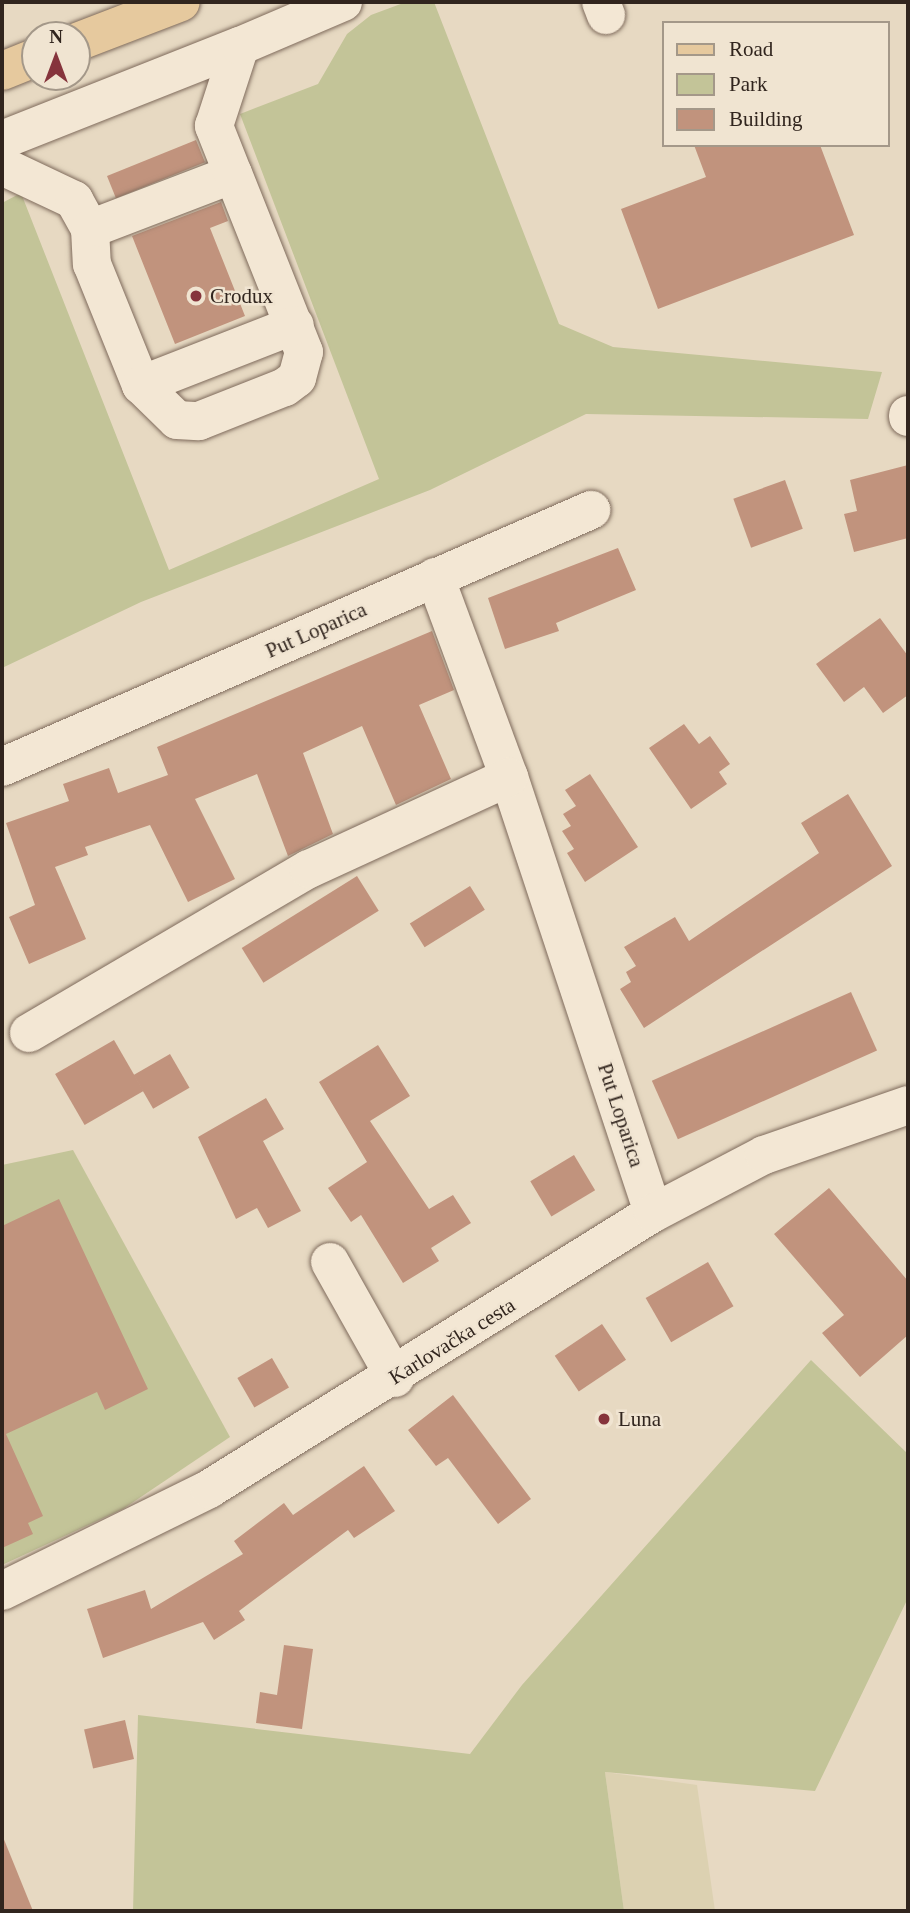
<!DOCTYPE html>
<meta charset="utf-8">
<style>
body{margin:0}
#map{position:relative;width:910px;height:1913px;overflow:hidden;background:#e7d9c2;font-family:Georgia,serif}
div>[style]{position:absolute}
.farmland>*{inset:0;background:#dcd1b1}
.green>*{inset:0;background:#c3c498}
.building>*{inset:0;background:#c1937d;transform-origin:0 0}
.roads{filter:drop-shadow(0 0 2px #7f6b5c) drop-shadow(0 0 2px #7f6b5c)}
.minor>*{height:38px;margin:-19px;padding:0 19px;transform-origin:19px;border-radius:19px;background:#f3e7d4}
.major>*{height:38px;margin:-19px;padding:0 19px;transform-origin:19px;border-radius:19px;background:#e6c99e}
.dots>*{width:19px;height:19px;translate:-50% -50%;box-sizing:border-box;border:4px solid #f0e4d1;border-radius:50%}
span{translate:-50% -50%;white-space:nowrap;text-align:center;line-height:1.15;-webkit-text-stroke:5px #f0e4d1;paint-order:stroke}
.poi-label{font-size:21px;color:#31251e}
.left{translate:0 -50%;text-align:left}
.street-label{font-size:21px;color:#31251e}
.frame{position:absolute;inset:0;border:4px solid #31251e;pointer-events:none}
.legend{position:absolute;left:662px;top:21px;width:228px;height:126px;box-sizing:border-box;background:#f0e4d1;border:2px solid #a49889;margin:0;padding:9px 12px;list-style:none;font-size:21px;color:#31251e}
.legend li{display:flex;align-items:center;gap:14px;height:35px}
.legend b{width:35px;border:2px solid #a49889}
.north{position:absolute;left:21px;top:21px;width:70px;height:70px;box-sizing:border-box;background:#f0e4d1;border:2px solid #a49889;border-radius:50%;rotate:0deg;font-size:19px;font-weight:700;line-height:28px;text-align:center;color:#31251e}
.north::after{content:'';display:block;margin:auto;width:24px;height:32px;background:#86343c;clip-path:polygon(50% 0,100% 100%,50% 72%,0 100%)}
</style>
<div id="map">
<div class="farmland">
<i style="clip-path:polygon(605px 1772px,697px 1785px,715px 1911px,624px 1911px)"></i>
</div>
<div class="green">
<i style="clip-path:polygon(406px 2px,434px 2px,559px 324px,613px 347px,882px 372px,868px 419px,586px 414px,430px 490px,141px 602px,2px 668px,2px 203px,21px 193px,169px 570px,379px 479px,240px 114px,318px 84px,347px 34px,371px 15px)"></i>
<i style="clip-path:polygon(73px 1150px,230px 1437px,123px 1509px,2px 1565px,2px 1165px)"></i>
<i style="clip-path:polygon(811px 1360px,908px 1454px,908px 1598px,815px 1791px,605px 1772px,624px 1911px,133px 1911px,138px 1715px,470px 1754px,522px 1685px)"></i>
</div>
<div class="building">
<i style="left:196px;top:140px;width:24px;height:96px;rotate:68deg"></i>
<i style="clip-path:polygon(694px 145px,820px 145px,854px 235px,658px 309px,621px 209px,706px 177px)"></i>
<i style="clip-path:polygon(221px 202px,228px 221px,210px 228px,245px 316px,175px 344px,132px 236px)"></i>
<i style="clip-path:polygon(908px 465px,908px 538px,854px 552px,844px 514px,857px 511px,850px 480px)"></i>
<i style="left:785px;top:480px;width:52px;height:55px;rotate:70deg"></i>
<i style="clip-path:polygon(618px 548px,636px 590px,556px 623px,559px 631px,505px 649px,488px 598px)"></i>
<i style="clip-path:polygon(880px 618px,908px 656px,908px 695px,883px 713px,864px 687px,844px 702px,816px 664px)"></i>
<i style="clip-path:polygon(432px 631px,454px 690px,419px 705px,451px 779px,396px 805px,362px 726px,303px 753px,333px 834px,288px 856px,257px 774px,195px 799px,235px 879px,188px 902px,150px 825px,85px 847px,88px 855px,55px 867px,86px 939px,29px 964px,9px 917px,35px 905px,6px 823px,69px 801px,63px 784px,109px 768px,118px 793px,168px 775px,157px 747px)"></i>
<i style="clip-path:polygon(684px 724px,699px 744px,710px 736px,730px 764px,719px 772px,727px 784px,691px 809px,649px 748px)"></i>
<i style="clip-path:polygon(590px 774px,638px 847px,585px 882px,567px 853px,574px 849px,562px 831px,571px 826px,563px 814px,576px 806px,565px 790px)"></i>
<i style="clip-path:polygon(848px 794px,892px 866px,644px 1028px,620px 989px,631px 982px,626px 972px,636px 966px,624px 947px,675px 917px,689px 941px,819px 853px,801px 823px)"></i>
<i style="left:357px;top:876px;width:41px;height:136px;rotate:58deg"></i>
<i style="left:470px;top:886px;width:28px;height:71px;rotate:58deg"></i>
<i style="left:851px;top:992px;width:64px;height:218px;rotate:66deg"></i>
<i style="left:114px;top:1040px;width:59px;height:68px;rotate:60deg"></i>
<i style="clip-path:polygon(378px 1045px,410px 1096px,370px 1121px,429px 1209px,453px 1195px,471px 1223px,431px 1248px,439px 1261px,403px 1283px,361px 1215px,351px 1222px,328px 1188px,367px 1162px,319px 1082px)"></i>
<i style="left:170px;top:1054px;width:39px;height:42px;rotate:60deg"></i>
<i style="clip-path:polygon(266px 1098px,284px 1129px,263px 1141px,301px 1211px,268px 1228px,257px 1208px,236px 1219px,198px 1137px)"></i>
<i style="left:574px;top:1155px;width:41px;height:51px;rotate:59deg"></i>
<i style="clip-path:polygon(829px 1188px,908px 1281px,908px 1335px,860px 1377px,822px 1333px,844px 1315px,774px 1234px)"></i>
<i style="clip-path:polygon(59px 1199px,148px 1389px,105px 1410px,97px 1392px,6px 1434px,43px 1516px,28px 1523px,33px 1534px,2px 1548px,2px 1226px)"></i>
<i style="left:708px;top:1262px;width:51px;height:72px;rotate:60deg"></i>
<i style="left:602px;top:1324px;width:43px;height:57px;rotate:56deg"></i>
<i style="left:272px;top:1358px;width:34px;height:40px;rotate:60deg"></i>
<i style="clip-path:polygon(453px 1395px,531px 1499px,498px 1524px,448px 1458px,436px 1466px,408px 1430px)"></i>
<i style="clip-path:polygon(364px 1466px,395px 1511px,354px 1538px,348px 1530px,239px 1611px,245px 1620px,214px 1640px,203px 1622px,103px 1658px,87px 1609px,145px 1590px,151px 1609px,243px 1554px,234px 1541px,284px 1503px,293px 1515px)"></i>
<i style="clip-path:polygon(284px 1645px,313px 1649px,302px 1729px,256px 1723px,260px 1692px,277px 1695px)"></i>
<i style="left:125px;top:1720px;width:40px;height:42px;rotate:77deg"></i>
<i style="clip-path:polygon(2px 1837px,3px 1837px,33px 1911px,2px 1911px)"></i>
</div>
<div class="roads">
<div class="minor">
<i style="left:601px;top:2px;width:14px;rotate:69deg"></i>
<i style="left:2px;top:140px;width:256px;rotate:-21.6deg"></i>
<i style="left:2px;top:166px;width:80px;rotate:25.3deg"></i>
<i style="left:74px;top:200px;width:33px;rotate:61deg"></i>
<i style="left:90px;top:229px;width:153px;rotate:-21deg"></i>
<i style="left:233px;top:174px;width:52px;rotate:-111.6deg"></i>
<i style="left:214px;top:126px;width:84px;rotate:-72deg"></i>
<i style="left:240px;top:46px;width:112px;rotate:-23.1deg"></i>
<i style="left:90px;top:229px;width:35px;rotate:87deg"></i>
<i style="left:92px;top:264px;width:131px;rotate:68deg"></i>
<i style="left:141px;top:385px;width:50px;rotate:44.2deg"></i>
<i style="left:177px;top:420px;width:22px;rotate:3deg"></i>
<i style="left:199px;top:421px;width:92px;rotate:-21.6deg"></i>
<i style="left:285px;top:387px;width:15px;rotate:-37deg"></i>
<i style="left:297px;top:378px;width:27px;rotate:-75deg"></i>
<i style="left:304px;top:352px;width:192px;rotate:-111.7deg"></i>
<i style="left:141px;top:385px;width:165px;rotate:-21.3deg"></i>
<i style="left:908px;top:415px;width:2px;rotate:90deg"></i>
<i style="left:435px;top:577px;width:213px;rotate:69.7deg"></i>
<i style="left:509px;top:777px;width:459px;rotate:71.7deg"></i>
<i style="left:2px;top:767px;width:643px;rotate:-23.57deg"></i>
<i style="left:29px;top:1033px;width:324px;rotate:-30.4deg"></i>
<i style="left:309px;top:869px;width:220px;rotate:-24.7deg"></i>
<i style="left:330px;top:1262px;width:133px;rotate:60.7deg"></i>
<i style="left:2px;top:1591px;width:231px;rotate:-26.2deg"></i>
<i style="left:209px;top:1489px;width:523px;rotate:-31.87deg"></i>
<i style="left:653px;top:1213px;width:125px;rotate:-27.6deg"></i>
<i style="left:764px;top:1155px;width:152px;rotate:-19.1deg"></i>
</div>
<div class="major">
<i style="left:77px;top:42px;width:111px;rotate:-21deg"></i>
<i style="left:2px;top:71px;width:35px;rotate:-22deg"></i>
</div>
</div>
<div class="dots">
<i style="left:196px;top:296px;background:#86343c"></i>
<i style="left:604px;top:1419px;background:#86343c"></i>
</div>
<div class="poi-label">
<span class="left" style="left:210px;top:296px">Crodux</span>
<span class="left" style="left:618px;top:1419px">Luna</span>
</div>
<div class="street-label">
<span style="left:316px;top:630px;rotate:-24deg">Put Loparica</span>
<span style="left:621px;top:1115px;rotate:72deg">Put Loparica</span>
<span style="left:452px;top:1341px;rotate:-32deg">Karlovačka cesta</span>
</div>
<div class="frame"></div>
<ul class="legend">
<li><b style="height:9px;background:#e6c99e"></b>Road</li>
<li><b style="height:19px;background:#c3c498"></b>Park</li>
<li><b style="height:19px;background:#c1937d"></b>Building</li>
</ul>
<div class="north">N</div>
</div>
